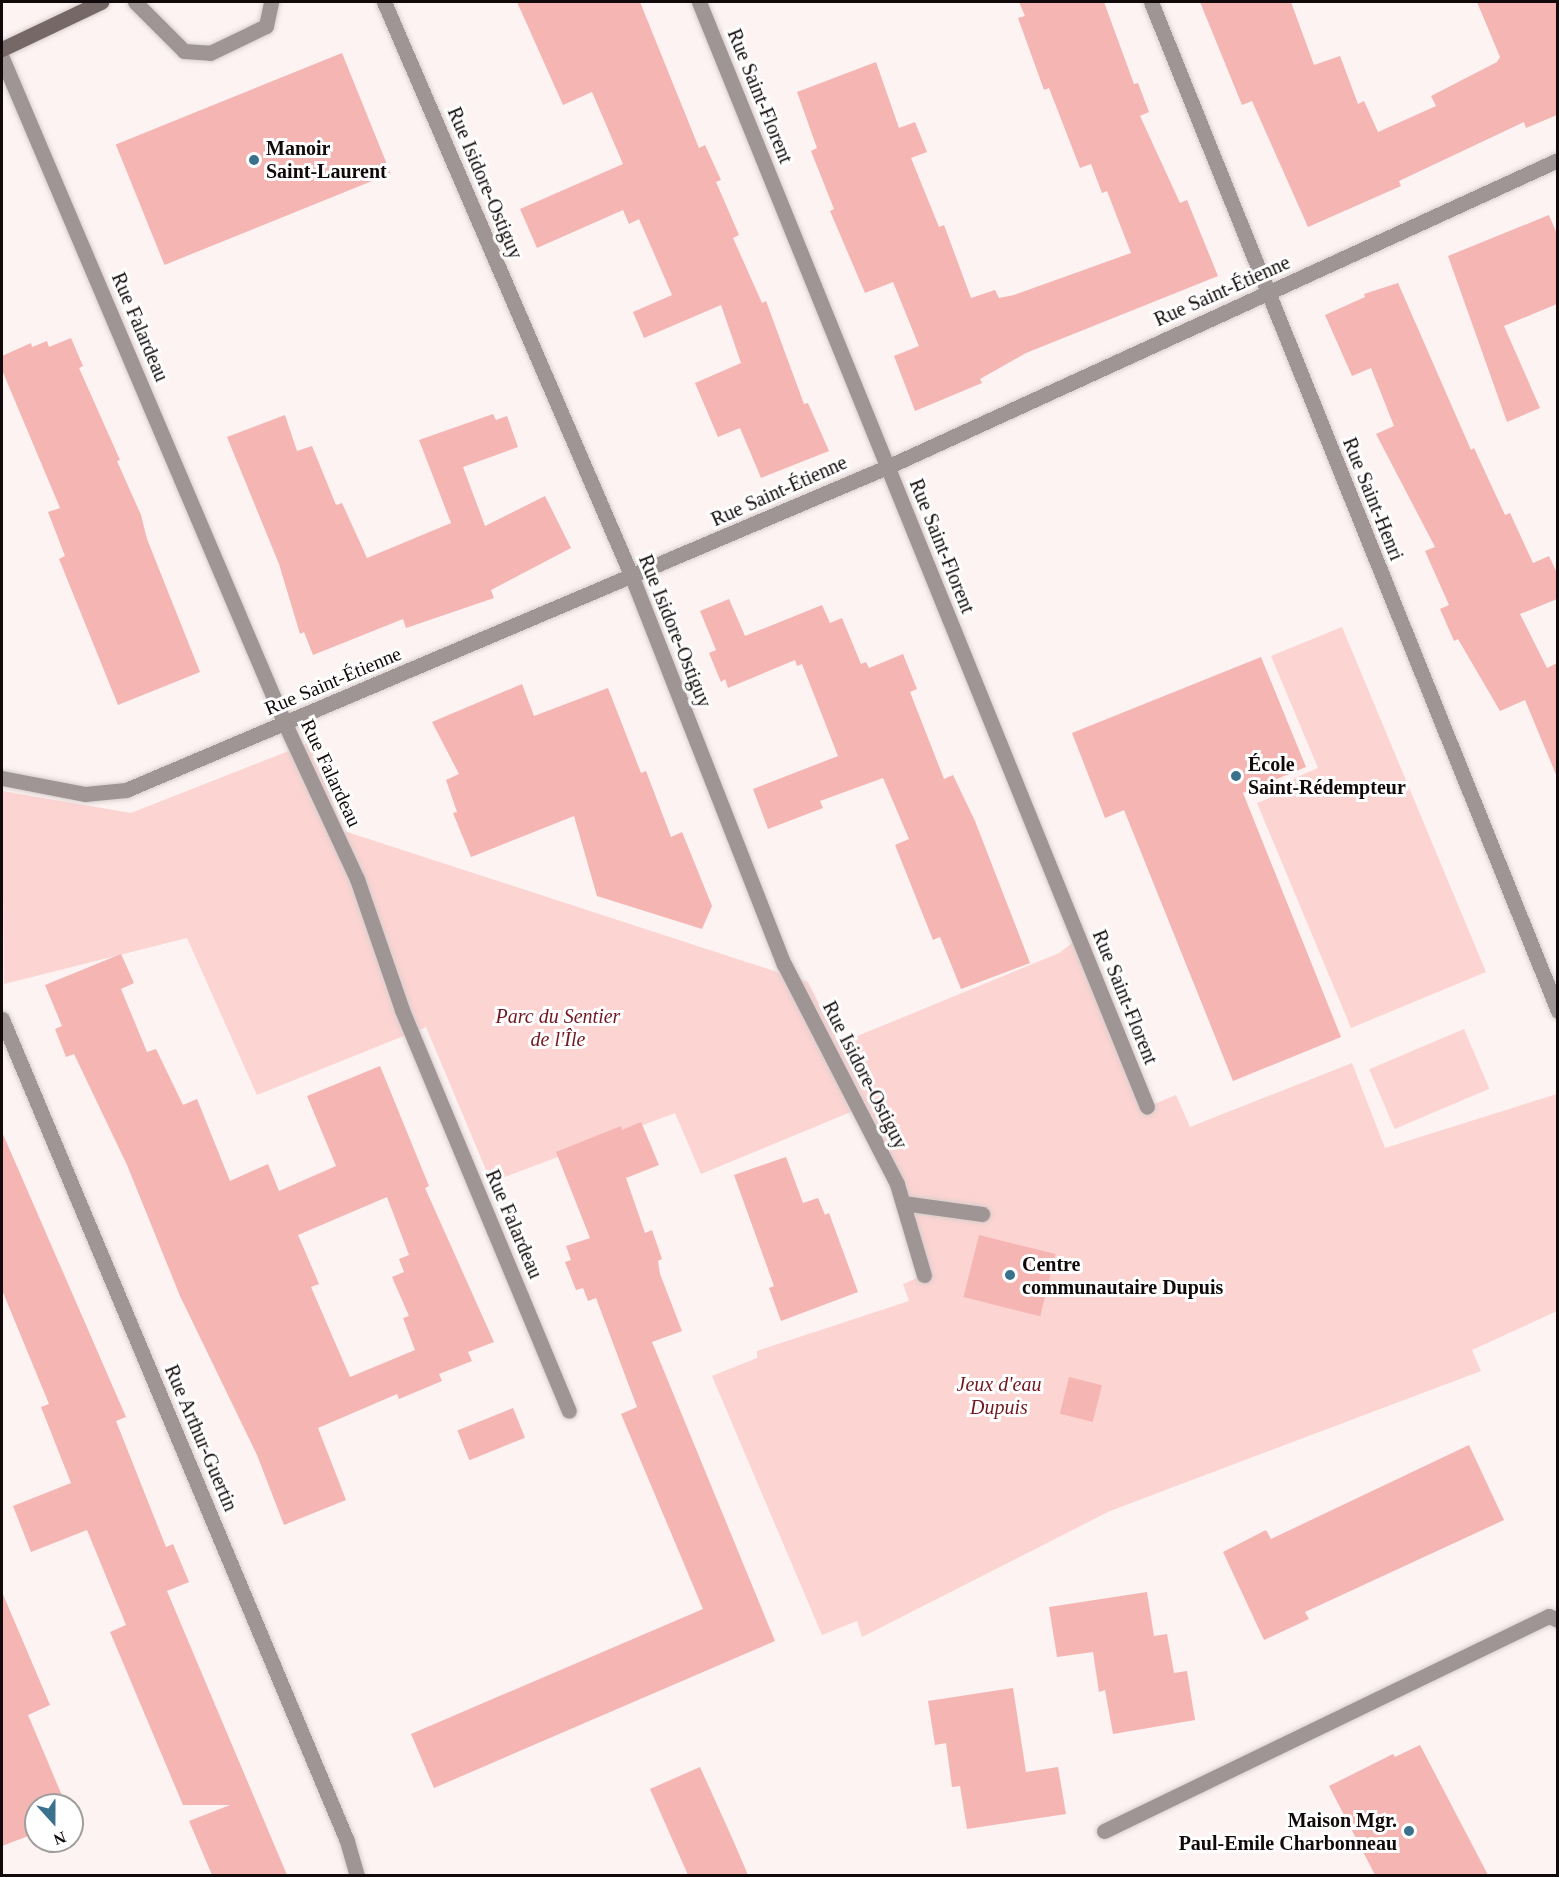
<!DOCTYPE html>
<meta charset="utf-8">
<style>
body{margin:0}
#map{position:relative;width:1559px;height:1877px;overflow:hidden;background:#fcf3f2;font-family:"Times New Roman",serif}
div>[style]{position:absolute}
.green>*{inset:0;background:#fcd4d2;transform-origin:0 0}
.building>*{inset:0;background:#f5b5b3;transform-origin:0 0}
.roads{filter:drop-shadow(0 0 2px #d7cecd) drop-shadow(0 0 2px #d7cecd)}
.lane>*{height:15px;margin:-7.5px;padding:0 7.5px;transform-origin:7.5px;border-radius:7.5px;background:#9f9594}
.street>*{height:15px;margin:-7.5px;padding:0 7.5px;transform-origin:7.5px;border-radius:7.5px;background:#9f9594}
.secondary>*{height:15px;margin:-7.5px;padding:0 7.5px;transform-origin:7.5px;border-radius:7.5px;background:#766867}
.dots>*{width:16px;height:16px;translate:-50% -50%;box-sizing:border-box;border:3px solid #fff;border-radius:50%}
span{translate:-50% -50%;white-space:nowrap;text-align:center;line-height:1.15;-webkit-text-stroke:6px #fff;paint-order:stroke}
.street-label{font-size:20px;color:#120a0a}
.poi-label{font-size:20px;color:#120a0a;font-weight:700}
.left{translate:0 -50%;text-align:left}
.right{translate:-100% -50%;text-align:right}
.park-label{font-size:20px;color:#71171f;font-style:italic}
.frame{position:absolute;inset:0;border:3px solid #120a0a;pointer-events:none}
.north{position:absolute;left:24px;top:1793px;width:60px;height:60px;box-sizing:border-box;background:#fff;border:2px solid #a09d9d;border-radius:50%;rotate:159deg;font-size:16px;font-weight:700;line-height:24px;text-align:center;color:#120a0a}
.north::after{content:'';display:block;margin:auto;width:21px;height:27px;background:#3a718c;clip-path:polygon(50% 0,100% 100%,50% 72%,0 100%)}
</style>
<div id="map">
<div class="green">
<i style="clip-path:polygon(1342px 627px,1486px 972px,1351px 1028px,1257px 803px,1270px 798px,1267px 790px,1318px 768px,1271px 656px)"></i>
<i style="clip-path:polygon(309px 743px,344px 831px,808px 982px,837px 1040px,855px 1037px,1059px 953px,1079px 938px,1147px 1107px,1176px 1095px,1190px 1127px,1352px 1063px,1385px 1148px,1557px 1094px,1557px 1311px,1472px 1350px,1481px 1371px,1110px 1511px,862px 1637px,857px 1621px,822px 1635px,712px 1376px,757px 1358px,757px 1351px,909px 1301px,903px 1284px,924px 1275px,897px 1184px,858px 1109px,701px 1174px,675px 1113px,491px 1182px,426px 1027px,257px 1095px,187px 938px,4px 984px,2px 791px,131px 813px)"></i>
<i style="left:1464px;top:1029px;width:65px;height:103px;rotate:67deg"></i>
</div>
<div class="building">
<i style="clip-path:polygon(517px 2px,640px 2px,699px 148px,705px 145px,721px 180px,716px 182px,739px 235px,733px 238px,762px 303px,766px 301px,804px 404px,808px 403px,829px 451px,761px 478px,740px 428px,718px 437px,695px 383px,741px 363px,721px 305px,644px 338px,633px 312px,672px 295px,639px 219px,629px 224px,623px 210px,537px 248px,520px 209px,623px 164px,592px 92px,563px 105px)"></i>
<i style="clip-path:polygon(1019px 2px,1104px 2px,1134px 84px,1138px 83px,1149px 112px,1140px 116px,1180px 203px,1187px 200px,1218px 276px,1026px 353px,980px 379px,982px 383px,915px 411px,894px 356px,919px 346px,893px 282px,865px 293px,830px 211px,834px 209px,811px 151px,817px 148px,797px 92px,876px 62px,899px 128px,915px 122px,927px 152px,911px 158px,939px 227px,944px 225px,971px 298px,995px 290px,999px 298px,1014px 295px,1131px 253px,1107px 191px,1102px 193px,1091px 164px,1080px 168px,1049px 88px,1044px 90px,1018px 18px,1025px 16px)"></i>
<i style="clip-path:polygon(1200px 2px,1291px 2px,1314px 65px,1340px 56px,1358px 104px,1364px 101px,1378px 132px,1436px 106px,1431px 96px,1497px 62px,1500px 57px,1477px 2px,1557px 2px,1557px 115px,1526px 128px,1524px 122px,1399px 181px,1401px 186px,1308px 227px,1252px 101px,1242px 105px)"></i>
<i style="left:342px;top:53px;width:130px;height:244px;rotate:68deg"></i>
<i style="clip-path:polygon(1549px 215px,1557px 234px,1557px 304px,1504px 326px,1540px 408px,1507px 422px,1448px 256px)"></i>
<i style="clip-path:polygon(1398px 283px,1471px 450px,1474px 448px,1505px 515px,1510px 513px,1533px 563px,1549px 556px,1557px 573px,1557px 599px,1520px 614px,1547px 668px,1557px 663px,1557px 777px,1525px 700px,1500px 711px,1458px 639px,1454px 641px,1440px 609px,1449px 605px,1425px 551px,1435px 547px,1376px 434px,1394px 426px,1371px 368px,1352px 376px,1325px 315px,1365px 297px,1364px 294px)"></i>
<i style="clip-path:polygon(71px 338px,83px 366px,79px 368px,120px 460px,117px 461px,141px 515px,147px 539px,200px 672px,118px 705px,59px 559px,65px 556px,48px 512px,60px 508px,2px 370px,2px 356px,31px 343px,32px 347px,47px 341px,49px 347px)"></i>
<i style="clip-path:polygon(493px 414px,496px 420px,507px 416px,518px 447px,463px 467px,485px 526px,545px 496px,571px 548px,491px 590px,494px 598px,406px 628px,403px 619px,313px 655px,304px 632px,300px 634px,279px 564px,227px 437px,285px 415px,297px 451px,312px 446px,336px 505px,342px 503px,367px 558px,451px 523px,419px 440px)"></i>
<i style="clip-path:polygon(729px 599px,745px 636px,822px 605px,830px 623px,842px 618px,861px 664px,866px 662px,869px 668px,903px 654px,917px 689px,910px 692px,944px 779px,953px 775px,975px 821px,1030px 963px,961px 989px,940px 937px,933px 940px,895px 845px,909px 839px,883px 778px,820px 801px,823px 808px,768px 829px,753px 789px,838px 756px,802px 664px,797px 666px,795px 660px,728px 688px,725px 679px,721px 682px,709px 653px,716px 650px,700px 611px)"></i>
<i style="clip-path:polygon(1261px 657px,1306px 767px,1243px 793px,1341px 1037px,1233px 1081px,1124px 810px,1105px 818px,1072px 733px)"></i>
<i style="clip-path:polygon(522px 684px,534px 716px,608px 688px,641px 773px,646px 771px,671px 837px,682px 832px,712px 906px,702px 929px,597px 896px,574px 816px,471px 857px,453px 813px,457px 812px,446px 780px,459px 774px,432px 722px)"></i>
<i style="clip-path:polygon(evenodd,121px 954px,134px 983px,121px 989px,147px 1052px,156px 1049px,183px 1105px,197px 1099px,230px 1181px,268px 1164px,279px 1191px,336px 1166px,307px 1096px,380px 1066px,429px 1186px,425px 1188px,494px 1342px,468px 1352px,472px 1361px,439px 1374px,442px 1381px,399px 1399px,397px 1394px,318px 1428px,346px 1500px,284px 1525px,257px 1455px,180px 1296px,127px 1165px,74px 1054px,66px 1057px,55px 1029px,62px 1026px,45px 985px,121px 954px,387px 1197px,409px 1255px,399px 1259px,404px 1272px,392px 1277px,409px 1316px,403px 1318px,415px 1350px,350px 1377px,311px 1287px,319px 1284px,298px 1235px,387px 1197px)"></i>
<i style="clip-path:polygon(641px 1122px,659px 1165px,626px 1178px,645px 1233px,652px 1230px,662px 1259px,658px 1261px,660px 1274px,682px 1331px,652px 1342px,775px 1641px,434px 1788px,411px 1734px,703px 1609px,621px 1414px,637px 1407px,596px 1298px,588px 1301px,583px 1288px,576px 1290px,565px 1262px,571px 1260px,566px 1246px,590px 1238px,556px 1152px,621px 1126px,622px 1130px)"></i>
<i style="clip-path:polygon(2px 1132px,126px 1417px,116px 1421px,166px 1547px,173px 1544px,189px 1582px,167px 1591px,287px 1875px,212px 1875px,189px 1821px,230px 1805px,183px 1805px,110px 1632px,126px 1625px,87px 1530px,31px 1552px,13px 1506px,71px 1483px,41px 1407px,49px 1404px,2px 1290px)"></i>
<i style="clip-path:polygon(786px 1157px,803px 1203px,818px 1198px,825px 1215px,829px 1213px,858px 1292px,781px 1321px,769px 1288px,774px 1286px,734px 1175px)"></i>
<i style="left:979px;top:1235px;width:79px;height:64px;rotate:14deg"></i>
<i style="left:1069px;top:1377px;width:34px;height:38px;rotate:14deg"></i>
<i style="left:513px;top:1408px;width:32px;height:60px;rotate:68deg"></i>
<i style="clip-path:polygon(1469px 1445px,1504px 1520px,1305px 1612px,1309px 1619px,1264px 1640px,1223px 1552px,1266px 1530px,1271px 1539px)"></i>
<i style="clip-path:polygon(2px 1592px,50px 1705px,28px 1715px,66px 1805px,36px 1805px,36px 1833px,2px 1846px)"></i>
<i style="clip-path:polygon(1147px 1592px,1154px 1636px,1167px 1634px,1174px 1673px,1187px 1671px,1195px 1720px,1113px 1734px,1105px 1690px,1099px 1692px,1093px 1652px,1057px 1657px,1049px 1607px)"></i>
<i style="clip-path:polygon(1013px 1688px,1026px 1772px,1058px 1767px,1066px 1814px,967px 1829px,960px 1786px,952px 1787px,946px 1743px,935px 1745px,928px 1701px)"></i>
<i style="clip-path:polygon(1420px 1745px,1488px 1875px,1375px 1875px,1329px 1786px,1393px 1754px,1395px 1757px)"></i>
<i style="clip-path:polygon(700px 1767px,733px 1840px,748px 1875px,688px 1875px,650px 1789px)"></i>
</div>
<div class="roads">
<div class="lane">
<i style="left:135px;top:2px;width:69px;rotate:45deg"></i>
<i style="left:184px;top:51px;width:26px;rotate:4deg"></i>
<i style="left:210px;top:53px;width:62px;rotate:-25.7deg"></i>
<i style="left:266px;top:26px;width:25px;rotate:-78deg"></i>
<i style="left:903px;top:1203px;width:80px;rotate:7.9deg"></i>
<i style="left:1104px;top:1831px;width:494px;rotate:-25.8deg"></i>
<i style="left:1549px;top:1616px;width:10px;rotate:24deg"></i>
</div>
<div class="street">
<i style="left:384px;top:2px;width:626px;rotate:66.67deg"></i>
<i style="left:632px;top:577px;width:416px;rotate:68.6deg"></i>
<i style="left:784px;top:964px;width:247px;rotate:62.8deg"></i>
<i style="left:897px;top:1184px;width:95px;rotate:73.5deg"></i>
<i style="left:699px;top:2px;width:1192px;rotate:67.93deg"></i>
<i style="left:1151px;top:2px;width:1088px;rotate:68.03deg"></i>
<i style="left:2px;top:58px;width:724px;rotate:66.98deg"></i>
<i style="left:285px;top:724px;width:171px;rotate:65.1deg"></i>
<i style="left:357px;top:879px;width:139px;rotate:71deg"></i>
<i style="left:402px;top:1010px;width:434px;rotate:67.4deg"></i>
<i style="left:2px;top:778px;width:85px;rotate:10.9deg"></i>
<i style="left:85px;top:794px;width:41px;rotate:-5.6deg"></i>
<i style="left:126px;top:790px;width:827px;rotate:-23deg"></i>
<i style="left:887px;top:467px;width:738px;rotate:-24.59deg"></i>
<i style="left:2px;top:1019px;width:891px;rotate:67.23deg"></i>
<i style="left:347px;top:1841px;width:36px;rotate:74deg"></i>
</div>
<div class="secondary">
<i style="left:2px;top:49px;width:110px;rotate:-25.4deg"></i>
</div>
</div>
<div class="dots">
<i style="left:254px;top:160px;background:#3a718c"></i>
<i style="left:1236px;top:776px;background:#3a718c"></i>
<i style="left:1010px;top:1275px;background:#3a718c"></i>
<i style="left:1409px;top:1831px;background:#3a718c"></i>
</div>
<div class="street-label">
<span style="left:760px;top:96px;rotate:68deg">Rue Saint-Florent</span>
<span style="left:485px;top:183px;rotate:67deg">Rue Isidore-Ostiguy</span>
<span style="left:1222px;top:291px;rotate:-24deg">Rue Saint-Étienne</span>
<span style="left:140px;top:327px;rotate:67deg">Rue Falardeau</span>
<span style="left:779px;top:491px;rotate:-24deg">Rue Saint-Étienne</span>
<span style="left:1373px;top:499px;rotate:68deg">Rue Saint-Henri</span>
<span style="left:942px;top:546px;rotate:68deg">Rue Saint-Florent</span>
<span style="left:675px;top:631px;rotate:68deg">Rue Isidore-Ostiguy</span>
<span style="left:333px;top:681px;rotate:-23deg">Rue Saint-Étienne</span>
<span style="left:331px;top:773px;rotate:65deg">Rue Falardeau</span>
<span style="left:1125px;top:997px;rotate:68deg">Rue Saint-Florent</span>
<span style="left:865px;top:1075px;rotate:63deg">Rue Isidore-Ostiguy</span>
<span style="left:514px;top:1224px;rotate:67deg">Rue Falardeau</span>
<span style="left:201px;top:1438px;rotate:67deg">Rue Arthur-Guertin</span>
</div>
<div class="poi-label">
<span class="left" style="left:266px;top:160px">Manoir<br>Saint-Laurent</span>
<span class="left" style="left:1248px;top:776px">École<br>Saint-Rédempteur</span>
<span class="left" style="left:1022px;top:1276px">Centre<br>communautaire Dupuis</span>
<span class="right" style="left:1397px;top:1832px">Maison Mgr.<br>Paul-Emile Charbonneau</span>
</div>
<div class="park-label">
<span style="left:558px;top:1028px">Parc du Sentier<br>de l'Île</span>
<span style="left:999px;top:1396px">Jeux d'eau<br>Dupuis</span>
</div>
<div class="frame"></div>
<div class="north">N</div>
</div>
